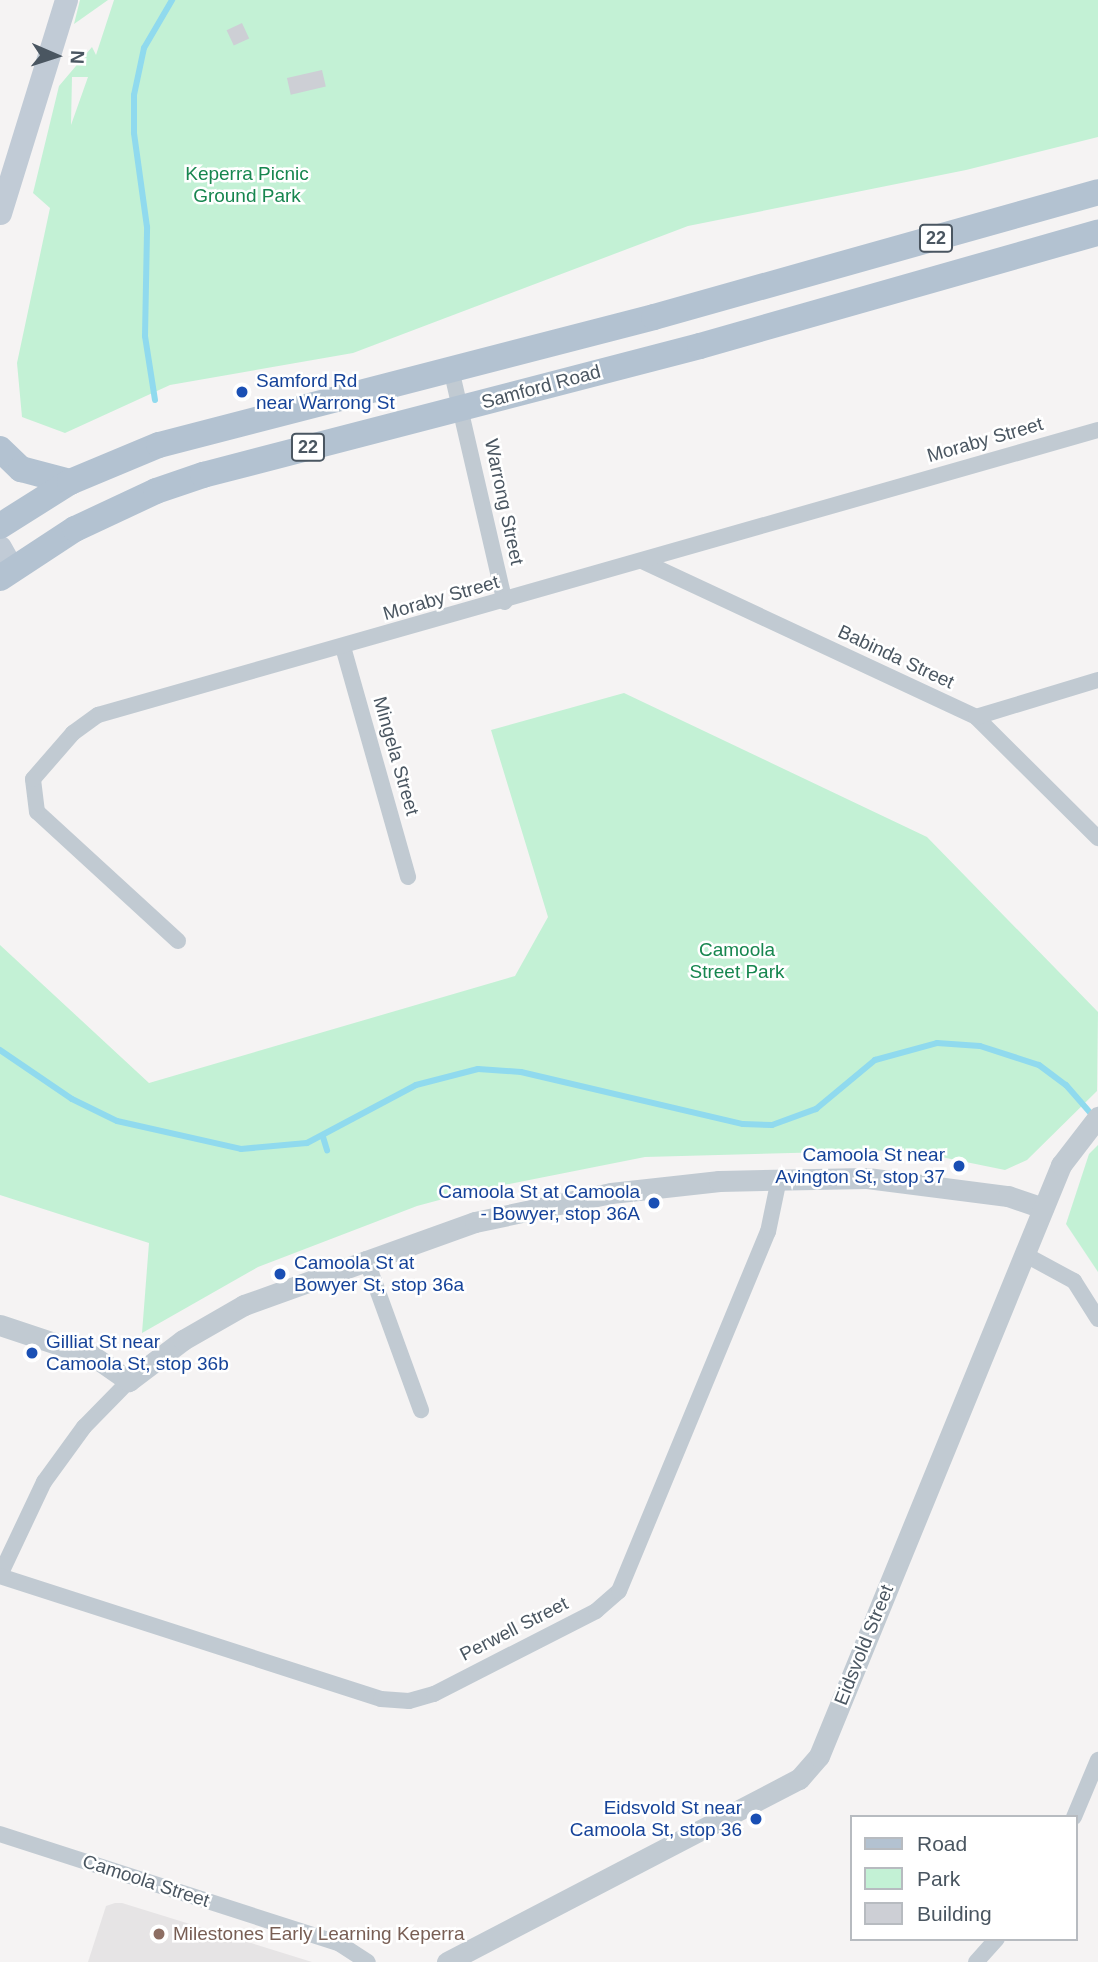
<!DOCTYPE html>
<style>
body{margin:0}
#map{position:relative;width:1098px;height:1962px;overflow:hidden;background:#f5f3f3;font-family:Arial,sans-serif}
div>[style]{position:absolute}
.education>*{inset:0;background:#e6e4e5}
.green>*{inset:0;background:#c3f1d5}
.stream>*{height:6px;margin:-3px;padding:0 3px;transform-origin:3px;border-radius:3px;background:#90daee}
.building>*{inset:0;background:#cdcfd5;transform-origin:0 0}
.minor>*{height:16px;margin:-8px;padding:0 8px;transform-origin:8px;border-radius:8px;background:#c1cad2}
.tertiary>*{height:21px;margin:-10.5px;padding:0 10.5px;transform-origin:10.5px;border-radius:10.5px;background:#c1cad2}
.secondary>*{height:23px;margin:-11.5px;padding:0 11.5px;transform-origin:11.5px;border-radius:11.5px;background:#c1cbd6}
.primary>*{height:26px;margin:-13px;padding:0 13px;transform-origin:13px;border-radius:13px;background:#b3c2d1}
.dots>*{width:19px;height:19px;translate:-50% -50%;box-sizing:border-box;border:4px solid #fff;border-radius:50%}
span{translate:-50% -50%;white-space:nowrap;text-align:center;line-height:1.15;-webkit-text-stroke:5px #fff;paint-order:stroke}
.shield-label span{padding:2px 5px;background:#fff;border:2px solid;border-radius:5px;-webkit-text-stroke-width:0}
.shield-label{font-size:18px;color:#4a5661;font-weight:700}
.park-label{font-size:19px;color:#17864f}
.transit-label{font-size:19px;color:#164399}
.left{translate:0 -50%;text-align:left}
.right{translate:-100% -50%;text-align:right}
.street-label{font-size:19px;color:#4a5661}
.education-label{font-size:19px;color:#785e54}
.legend{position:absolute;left:850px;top:1815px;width:228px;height:126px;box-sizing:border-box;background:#fff;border:2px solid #b7bbc0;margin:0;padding:9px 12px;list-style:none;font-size:21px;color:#4a5661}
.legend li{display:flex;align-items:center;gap:14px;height:35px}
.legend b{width:35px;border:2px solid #b7bbc0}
.north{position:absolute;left:21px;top:21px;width:70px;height:70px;-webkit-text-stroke:5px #fff;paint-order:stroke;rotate:93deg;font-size:19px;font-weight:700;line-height:28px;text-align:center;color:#4a5661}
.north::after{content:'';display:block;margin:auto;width:24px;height:32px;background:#4a5661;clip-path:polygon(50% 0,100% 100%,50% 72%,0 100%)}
</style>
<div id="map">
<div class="education">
<i style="clip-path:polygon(115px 1903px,122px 1903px,312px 1962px,88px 1962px,106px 1906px)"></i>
</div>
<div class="green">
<i style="clip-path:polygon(80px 0,108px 0,74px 24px)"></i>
<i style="clip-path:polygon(evenodd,114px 0,1098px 0,1098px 137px,966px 170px,688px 226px,353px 353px,170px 385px,65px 433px,22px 417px,17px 363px,50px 208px,33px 193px,59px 86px,92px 47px,96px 55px,114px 0,72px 77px,88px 77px,71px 125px,71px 124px,72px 77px)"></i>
<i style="clip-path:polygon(624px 693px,927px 837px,1098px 1012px,1097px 1091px,1027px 1160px,1005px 1170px,907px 1150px,645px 1157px,469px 1192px,417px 1206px,258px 1267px,142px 1333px,149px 1243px,0 1195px,0 945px,149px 1083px,515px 976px,548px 917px,491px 730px)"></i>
<i style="clip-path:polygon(1098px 1145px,1098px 1272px,1066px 1224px,1089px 1154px)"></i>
</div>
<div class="stream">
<i style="left:155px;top:400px;width:65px;rotate:-98.9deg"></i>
<i style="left:145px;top:336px;width:109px;rotate:-88.9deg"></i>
<i style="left:147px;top:227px;width:95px;rotate:-97.9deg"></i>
<i style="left:134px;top:133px;width:38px;rotate:-90deg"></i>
<i style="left:134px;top:95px;width:48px;rotate:-78deg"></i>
<i style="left:144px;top:48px;width:56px;rotate:-59.7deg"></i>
<i style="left:0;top:1050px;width:87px;rotate:34.2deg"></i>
<i style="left:72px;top:1099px;width:50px;rotate:26.1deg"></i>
<i style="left:117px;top:1121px;width:127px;rotate:12.7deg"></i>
<i style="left:241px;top:1149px;width:66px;rotate:-5.2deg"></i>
<i style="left:307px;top:1143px;width:123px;rotate:-28deg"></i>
<i style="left:416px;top:1085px;width:64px;rotate:-14.5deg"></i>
<i style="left:478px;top:1069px;width:43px;rotate:4deg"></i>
<i style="left:521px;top:1072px;width:228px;rotate:13.2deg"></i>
<i style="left:743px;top:1124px;width:29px;rotate:2deg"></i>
<i style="left:772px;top:1125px;width:47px;rotate:-20deg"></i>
<i style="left:816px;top:1109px;width:77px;rotate:-39.7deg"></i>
<i style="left:875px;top:1060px;width:64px;rotate:-15.3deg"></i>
<i style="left:937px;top:1043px;width:43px;rotate:4deg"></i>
<i style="left:980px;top:1046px;width:62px;rotate:17.9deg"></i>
<i style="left:1039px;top:1065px;width:34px;rotate:37deg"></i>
<i style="left:1066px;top:1085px;width:41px;rotate:48.9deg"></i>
<i style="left:323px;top:1137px;width:14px;rotate:73deg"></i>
</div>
<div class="building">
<i style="left:242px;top:23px;width:17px;height:17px;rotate:65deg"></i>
<i style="left:322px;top:70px;width:17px;height:36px;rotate:77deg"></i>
</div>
<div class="minor">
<i style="left:451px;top:369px;width:239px;rotate:77deg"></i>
<i style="left:642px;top:561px;width:369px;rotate:25deg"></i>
<i style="left:976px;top:717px;width:172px;rotate:44.8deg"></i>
<i style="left:343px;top:647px;width:239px;rotate:74.2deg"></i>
<i style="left:976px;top:717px;width:127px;rotate:-16.9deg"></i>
<i style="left:178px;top:941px;width:191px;rotate:-137.5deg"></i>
<i style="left:37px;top:812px;width:33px;rotate:-97deg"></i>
<i style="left:33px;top:779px;width:61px;rotate:-49deg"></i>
<i style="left:73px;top:733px;width:31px;rotate:-36deg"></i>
<i style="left:98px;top:715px;width:1040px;rotate:-15.91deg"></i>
<i style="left:1024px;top:1254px;width:57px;rotate:28.4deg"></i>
<i style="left:1074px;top:1281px;width:45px;rotate:57.7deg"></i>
<i style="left:366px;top:1259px;width:161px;rotate:70deg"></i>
<i style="left:0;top:1575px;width:103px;rotate:-64.7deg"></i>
<i style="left:44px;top:1482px;width:68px;rotate:-54deg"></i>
<i style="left:84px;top:1427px;width:64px;rotate:-45.6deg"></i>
<i style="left:0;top:1576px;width:400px;rotate:17.9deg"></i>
<i style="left:381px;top:1699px;width:28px;rotate:4deg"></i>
<i style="left:409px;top:1701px;width:26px;rotate:-16deg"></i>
<i style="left:434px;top:1694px;width:182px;rotate:-27.1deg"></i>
<i style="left:596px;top:1611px;width:30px;rotate:-41deg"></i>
<i style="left:619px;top:1591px;width:389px;rotate:-67.5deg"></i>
<i style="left:768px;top:1232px;width:54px;rotate:-78.3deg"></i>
<i style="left:1074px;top:1817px;width:62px;rotate:-67.2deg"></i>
<i style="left:0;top:1834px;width:357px;rotate:17.9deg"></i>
<i style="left:340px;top:1944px;width:33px;rotate:33deg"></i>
<i style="left:976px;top:1962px;width:31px;rotate:-48deg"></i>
</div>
<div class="tertiary">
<i style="left:0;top:1325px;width:98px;rotate:18.4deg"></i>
<i style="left:93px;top:1356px;width:44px;rotate:34.8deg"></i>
<i style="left:129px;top:1381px;width:68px;rotate:-37.2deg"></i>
<i style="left:183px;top:1340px;width:70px;rotate:-29.8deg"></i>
<i style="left:244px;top:1305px;width:245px;rotate:-19.8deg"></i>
<i style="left:475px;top:1222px;width:139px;rotate:-12deg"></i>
<i style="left:611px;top:1193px;width:109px;rotate:-6.3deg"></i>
<i style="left:719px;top:1181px;width:148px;rotate:-1.2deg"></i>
<i style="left:867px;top:1178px;width:142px;rotate:7.3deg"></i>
<i style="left:1008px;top:1196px;width:37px;rotate:19deg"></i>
<i style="left:447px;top:1962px;width:397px;rotate:-27.5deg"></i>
<i style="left:799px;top:1779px;width:30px;rotate:-49deg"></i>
<i style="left:819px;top:1756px;width:639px;rotate:-67.73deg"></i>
<i style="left:1061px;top:1165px;width:61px;rotate:-52.4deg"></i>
</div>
<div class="secondary">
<i style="left:0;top:213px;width:223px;rotate:-72.8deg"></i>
<i style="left:0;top:547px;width:25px;rotate:61deg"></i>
</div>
<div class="primary">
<i style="left:0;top:449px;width:29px;rotate:44deg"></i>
<i style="left:21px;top:469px;width:51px;rotate:14.9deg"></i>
<i style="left:0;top:526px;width:83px;rotate:-32.2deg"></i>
<i style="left:70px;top:482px;width:96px;rotate:-22.6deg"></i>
<i style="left:159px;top:445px;width:511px;rotate:-14.5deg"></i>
<i style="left:654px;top:317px;width:461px;rotate:-15.7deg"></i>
<i style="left:0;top:578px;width:90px;rotate:-33.2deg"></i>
<i style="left:75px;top:529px;width:89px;rotate:-25.1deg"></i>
<i style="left:156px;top:491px;width:50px;rotate:-18.8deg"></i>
<i style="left:203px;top:475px;width:513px;rotate:-14.55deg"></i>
<i style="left:700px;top:346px;width:414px;rotate:-15.9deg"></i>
</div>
<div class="dots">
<i style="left:242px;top:392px;background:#1a4fb4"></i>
<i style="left:959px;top:1166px;background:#1a4fb4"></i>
<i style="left:654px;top:1203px;background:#1a4fb4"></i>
<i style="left:280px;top:1274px;background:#1a4fb4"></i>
<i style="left:32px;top:1353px;background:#1a4fb4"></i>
<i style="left:756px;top:1819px;background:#1a4fb4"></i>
<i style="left:159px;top:1934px;background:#8d6e63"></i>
</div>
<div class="shield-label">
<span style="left:936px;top:238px">22</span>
<span style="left:308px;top:447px">22</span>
</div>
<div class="park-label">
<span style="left:247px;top:185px">Keperra Picnic<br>Ground Park</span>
<span style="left:737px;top:961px">Camoola<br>Street Park</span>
</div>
<div class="transit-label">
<span class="left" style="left:256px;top:392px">Samford Rd<br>near Warrong St</span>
<span class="right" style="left:945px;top:1166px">Camoola St near<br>Avington St, stop 37</span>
<span class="right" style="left:640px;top:1203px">Camoola St at Camoola<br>- Bowyer, stop 36A</span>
<span class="left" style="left:294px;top:1274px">Camoola St at<br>Bowyer St, stop 36a</span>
<span class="left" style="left:46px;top:1353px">Gilliat St near<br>Camoola St, stop 36b</span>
<span class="right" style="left:742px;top:1819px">Eidsvold St near<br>Camoola St, stop 36</span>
</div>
<div class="street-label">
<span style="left:541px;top:387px;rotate:-15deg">Samford Road</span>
<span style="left:985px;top:440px;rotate:-16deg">Moraby Street</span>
<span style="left:504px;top:502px;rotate:78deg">Warrong Street</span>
<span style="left:441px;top:598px;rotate:-16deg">Moraby Street</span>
<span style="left:896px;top:657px;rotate:25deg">Babinda Street</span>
<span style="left:396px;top:756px;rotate:74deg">Mingela Street</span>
<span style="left:514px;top:1629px;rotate:-27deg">Perwell Street</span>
<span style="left:864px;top:1645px;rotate:-68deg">Eidsvold Street</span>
<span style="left:146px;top:1881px;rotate:18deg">Camoola Street</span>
</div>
<div class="education-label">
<span class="left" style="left:173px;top:1934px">Milestones Early Learning Keperra</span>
</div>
<ul class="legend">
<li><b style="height:9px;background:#b3c2d1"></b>Road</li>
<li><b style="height:19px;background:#c3f1d5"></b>Park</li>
<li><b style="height:19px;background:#cdcfd5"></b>Building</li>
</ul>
<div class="north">N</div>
</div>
